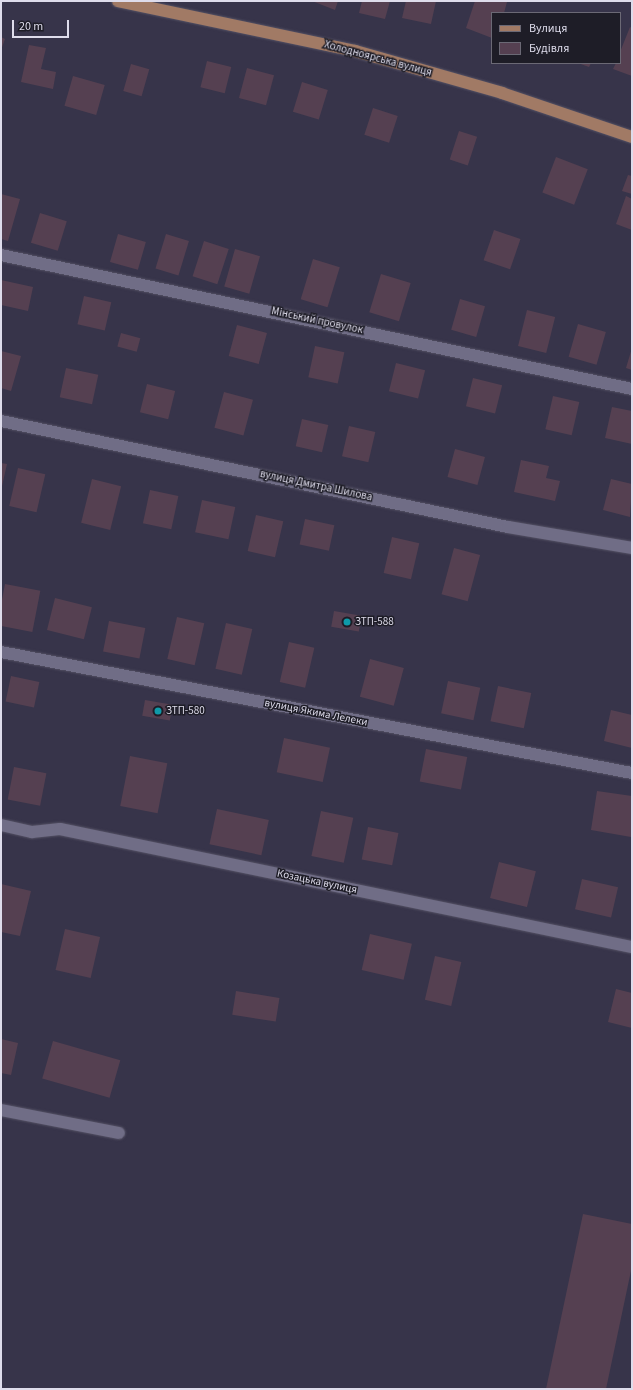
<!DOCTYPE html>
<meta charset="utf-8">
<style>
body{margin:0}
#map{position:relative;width:633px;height:1390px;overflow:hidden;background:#37344a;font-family:"Source Sans 3",sans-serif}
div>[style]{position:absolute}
.building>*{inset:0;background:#554051;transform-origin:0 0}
.roads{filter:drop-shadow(0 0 1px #545164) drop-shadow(0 0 1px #545164)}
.minor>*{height:12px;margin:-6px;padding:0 6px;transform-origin:6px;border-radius:6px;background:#706d86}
.primary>*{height:12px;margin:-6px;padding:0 6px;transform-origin:6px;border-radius:6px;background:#a17a65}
.dots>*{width:11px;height:11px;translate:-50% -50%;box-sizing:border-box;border:2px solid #1e1d27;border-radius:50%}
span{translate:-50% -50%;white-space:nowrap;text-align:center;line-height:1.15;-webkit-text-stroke:3px #1e1d27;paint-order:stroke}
.street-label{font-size:11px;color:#dedceb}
.poi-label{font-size:11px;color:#dedceb}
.left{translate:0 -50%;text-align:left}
.frame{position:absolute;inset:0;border:2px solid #dedceb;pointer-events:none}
.legend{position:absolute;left:491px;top:12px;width:130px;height:52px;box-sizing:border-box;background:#1e1d27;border:1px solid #6b6975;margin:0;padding:5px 7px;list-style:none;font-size:12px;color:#dedceb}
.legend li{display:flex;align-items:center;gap:8px;height:20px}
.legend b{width:20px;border:1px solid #6b6975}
.scale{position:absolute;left:12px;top:20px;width:57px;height:18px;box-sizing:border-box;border:2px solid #dedceb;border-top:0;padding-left:5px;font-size:12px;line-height:14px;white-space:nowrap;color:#dedceb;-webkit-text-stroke:3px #1e1d27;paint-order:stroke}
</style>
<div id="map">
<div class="building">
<i style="clip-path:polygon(312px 1px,338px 1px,335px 10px)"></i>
<i style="clip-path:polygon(362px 1px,390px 1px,385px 19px,359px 13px)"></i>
<i style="clip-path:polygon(406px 1px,436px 1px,431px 24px,402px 18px)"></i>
<i style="clip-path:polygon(475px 1px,507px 2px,504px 13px,492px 13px,492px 38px,466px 28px)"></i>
<i style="clip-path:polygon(630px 27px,632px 28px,632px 76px,613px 69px,616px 63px,620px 63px,620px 52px)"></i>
<i style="clip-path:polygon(1px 37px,5px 39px,1px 50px)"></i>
<i style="clip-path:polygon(29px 45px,46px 48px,41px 69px,56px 72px,53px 89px,21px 82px)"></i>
<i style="left:207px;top:61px;width:25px;height:27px;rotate:14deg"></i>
<i style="clip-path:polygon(578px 63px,591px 63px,589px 67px)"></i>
<i style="left:131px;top:64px;width:19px;height:28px;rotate:16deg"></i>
<i style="left:247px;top:68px;width:28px;height:31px;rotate:15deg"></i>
<i style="left:73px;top:76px;width:33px;height:31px;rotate:16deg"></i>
<i style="left:302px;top:82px;width:27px;height:31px;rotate:17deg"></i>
<i style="left:373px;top:108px;width:26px;height:28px;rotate:18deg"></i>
<i style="left:459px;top:131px;width:19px;height:30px;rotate:18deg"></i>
<i style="left:556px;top:157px;width:34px;height:38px;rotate:21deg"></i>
<i style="clip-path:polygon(628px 175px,632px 176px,632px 194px,622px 191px)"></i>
<i style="clip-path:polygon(1px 194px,20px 199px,8px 241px,1px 239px)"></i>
<i style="clip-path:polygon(626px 196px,632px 199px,632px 230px,616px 224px)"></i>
<i style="left:40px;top:213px;width:28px;height:31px;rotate:17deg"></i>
<i style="left:494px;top:230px;width:28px;height:32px;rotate:19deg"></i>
<i style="left:118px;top:234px;width:29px;height:29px;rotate:16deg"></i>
<i style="left:166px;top:234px;width:24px;height:36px;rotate:17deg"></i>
<i style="left:204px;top:241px;width:26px;height:37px;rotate:18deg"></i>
<i style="left:235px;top:249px;width:26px;height:39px;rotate:16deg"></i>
<i style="left:313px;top:259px;width:28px;height:42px;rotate:17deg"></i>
<i style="left:381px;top:274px;width:31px;height:40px;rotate:17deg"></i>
<i style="clip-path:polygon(1px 280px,33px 287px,28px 311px,1px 305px)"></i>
<i style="left:84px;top:296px;width:28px;height:29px;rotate:13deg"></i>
<i style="left:460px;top:299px;width:26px;height:32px;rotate:16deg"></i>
<i style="left:527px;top:310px;width:29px;height:37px;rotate:14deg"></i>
<i style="left:578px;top:324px;width:29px;height:34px;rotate:16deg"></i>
<i style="left:237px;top:325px;width:31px;height:32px;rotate:15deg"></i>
<i style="left:121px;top:333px;width:20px;height:14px;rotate:15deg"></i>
<i style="left:315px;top:346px;width:30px;height:32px;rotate:12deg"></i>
<i style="clip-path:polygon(632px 348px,632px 370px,626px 368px)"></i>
<i style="clip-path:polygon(1px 351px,21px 356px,11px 391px,1px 388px)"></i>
<i style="left:396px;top:363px;width:30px;height:29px;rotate:14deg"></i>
<i style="left:66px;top:368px;width:33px;height:30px;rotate:12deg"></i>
<i style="left:473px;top:378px;width:30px;height:29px;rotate:14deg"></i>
<i style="left:147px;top:384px;width:29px;height:29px;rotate:14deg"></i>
<i style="left:224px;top:392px;width:30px;height:37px;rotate:15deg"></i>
<i style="left:553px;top:396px;width:27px;height:34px;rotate:13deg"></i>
<i style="clip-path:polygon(612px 407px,632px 411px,632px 444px,605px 438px)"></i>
<i style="left:302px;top:419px;width:27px;height:28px;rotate:13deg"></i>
<i style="left:349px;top:426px;width:27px;height:31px;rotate:13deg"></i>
<i style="left:455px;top:449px;width:31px;height:29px;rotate:15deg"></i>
<i style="clip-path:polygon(521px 460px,549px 466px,546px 478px,560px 481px,555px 501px,514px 492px)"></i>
<i style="clip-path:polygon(1px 463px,7px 464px,2px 486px,1px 486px)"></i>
<i style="left:18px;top:468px;width:28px;height:39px;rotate:13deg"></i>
<i style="left:92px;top:479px;width:30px;height:45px;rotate:14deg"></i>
<i style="clip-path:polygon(611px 479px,632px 484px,630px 517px,603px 510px)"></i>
<i style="left:150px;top:490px;width:29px;height:34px;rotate:12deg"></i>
<i style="left:202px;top:500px;width:34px;height:33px;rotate:12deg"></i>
<i style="left:256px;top:515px;width:28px;height:37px;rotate:13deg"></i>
<i style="left:305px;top:519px;width:30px;height:26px;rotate:12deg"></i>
<i style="left:392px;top:537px;width:28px;height:37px;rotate:13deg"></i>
<i style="left:454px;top:548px;width:27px;height:48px;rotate:15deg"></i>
<i style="left:5px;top:584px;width:36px;height:42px;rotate:11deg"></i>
<i style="left:55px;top:598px;width:38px;height:33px;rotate:14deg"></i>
<i style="left:334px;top:611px;width:28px;height:16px;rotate:10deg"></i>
<i style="left:177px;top:617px;width:28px;height:43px;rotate:13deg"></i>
<i style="left:109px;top:621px;width:37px;height:31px;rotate:11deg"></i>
<i style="left:226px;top:623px;width:27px;height:47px;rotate:13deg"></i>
<i style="left:289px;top:642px;width:26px;height:41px;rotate:13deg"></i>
<i style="left:370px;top:659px;width:35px;height:39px;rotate:15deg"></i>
<i style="left:11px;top:676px;width:29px;height:26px;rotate:12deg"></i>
<i style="left:448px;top:681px;width:33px;height:33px;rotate:12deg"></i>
<i style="left:498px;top:686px;width:34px;height:36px;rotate:12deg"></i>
<i style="left:145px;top:700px;width:28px;height:16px;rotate:10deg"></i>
<i style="clip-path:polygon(611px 710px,632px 715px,632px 748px,604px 741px)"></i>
<i style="left:284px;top:738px;width:47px;height:35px;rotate:12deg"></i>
<i style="left:426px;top:749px;width:42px;height:33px;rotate:11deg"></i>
<i style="left:130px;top:756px;width:38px;height:51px;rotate:11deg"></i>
<i style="left:14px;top:767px;width:33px;height:33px;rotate:11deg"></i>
<i style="clip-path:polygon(597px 791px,632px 796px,631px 837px,591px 830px)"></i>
<i style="left:217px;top:809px;width:53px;height:36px;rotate:12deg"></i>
<i style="left:321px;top:811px;width:33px;height:46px;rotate:12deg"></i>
<i style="left:368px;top:827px;width:31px;height:33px;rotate:11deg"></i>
<i style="left:499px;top:862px;width:38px;height:37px;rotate:14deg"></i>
<i style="left:582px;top:879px;width:37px;height:31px;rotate:13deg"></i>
<i style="clip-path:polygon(1px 884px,31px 891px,20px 936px,1px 932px)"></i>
<i style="left:65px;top:929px;width:36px;height:42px;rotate:13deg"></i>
<i style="left:370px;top:934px;width:43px;height:37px;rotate:13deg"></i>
<i style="left:435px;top:956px;width:27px;height:45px;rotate:13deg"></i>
<i style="clip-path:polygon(616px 989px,632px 993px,632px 1028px,608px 1022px)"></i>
<i style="left:236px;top:991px;width:44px;height:24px;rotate:9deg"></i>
<i style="clip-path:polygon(1px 1039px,18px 1043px,11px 1075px,1px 1073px)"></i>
<i style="left:53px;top:1041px;width:70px;height:39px;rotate:16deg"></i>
<i style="clip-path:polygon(583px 1214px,632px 1224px,632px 1266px,606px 1389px,546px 1389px)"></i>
</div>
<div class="roads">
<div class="minor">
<i style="left:1px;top:255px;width:645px;rotate:11.99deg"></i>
<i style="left:1px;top:421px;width:518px;rotate:11.81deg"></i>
<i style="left:508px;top:527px;width:126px;rotate:9.6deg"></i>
<i style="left:1px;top:652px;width:642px;rotate:10.86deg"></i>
<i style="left:1px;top:825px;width:32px;rotate:13deg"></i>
<i style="left:32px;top:832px;width:28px;rotate:-6deg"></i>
<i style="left:60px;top:829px;width:584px;rotate:11.66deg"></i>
<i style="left:1px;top:1110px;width:120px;rotate:11deg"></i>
</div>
<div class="primary">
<i style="left:118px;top:1px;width:242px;rotate:11.9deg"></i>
<i style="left:355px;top:51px;width:153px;rotate:15.9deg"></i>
<i style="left:502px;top:93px;width:137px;rotate:18.7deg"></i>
</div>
</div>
<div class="dots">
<i style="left:347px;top:622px;background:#0f9aa8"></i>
<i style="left:158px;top:711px;background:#0f9aa8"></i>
</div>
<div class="street-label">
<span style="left:378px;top:59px;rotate:15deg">Холодноярська вулиця</span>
<span style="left:317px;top:321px;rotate:12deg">Мінський провулок</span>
<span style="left:316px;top:486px;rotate:12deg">вулиця Дмитра Шилова</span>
<span style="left:316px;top:713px;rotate:11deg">вулиця Якима Лелеки</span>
<span style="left:317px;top:882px;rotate:12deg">Козацька вулиця</span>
</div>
<div class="poi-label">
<span class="left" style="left:355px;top:622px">ЗТП-588</span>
<span class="left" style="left:166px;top:711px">ЗТП-580</span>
</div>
<div class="frame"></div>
<ul class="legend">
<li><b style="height:5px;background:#a17a65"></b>Вулиця</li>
<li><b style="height:11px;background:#554051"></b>Будівля</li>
</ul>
<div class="scale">20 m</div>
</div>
